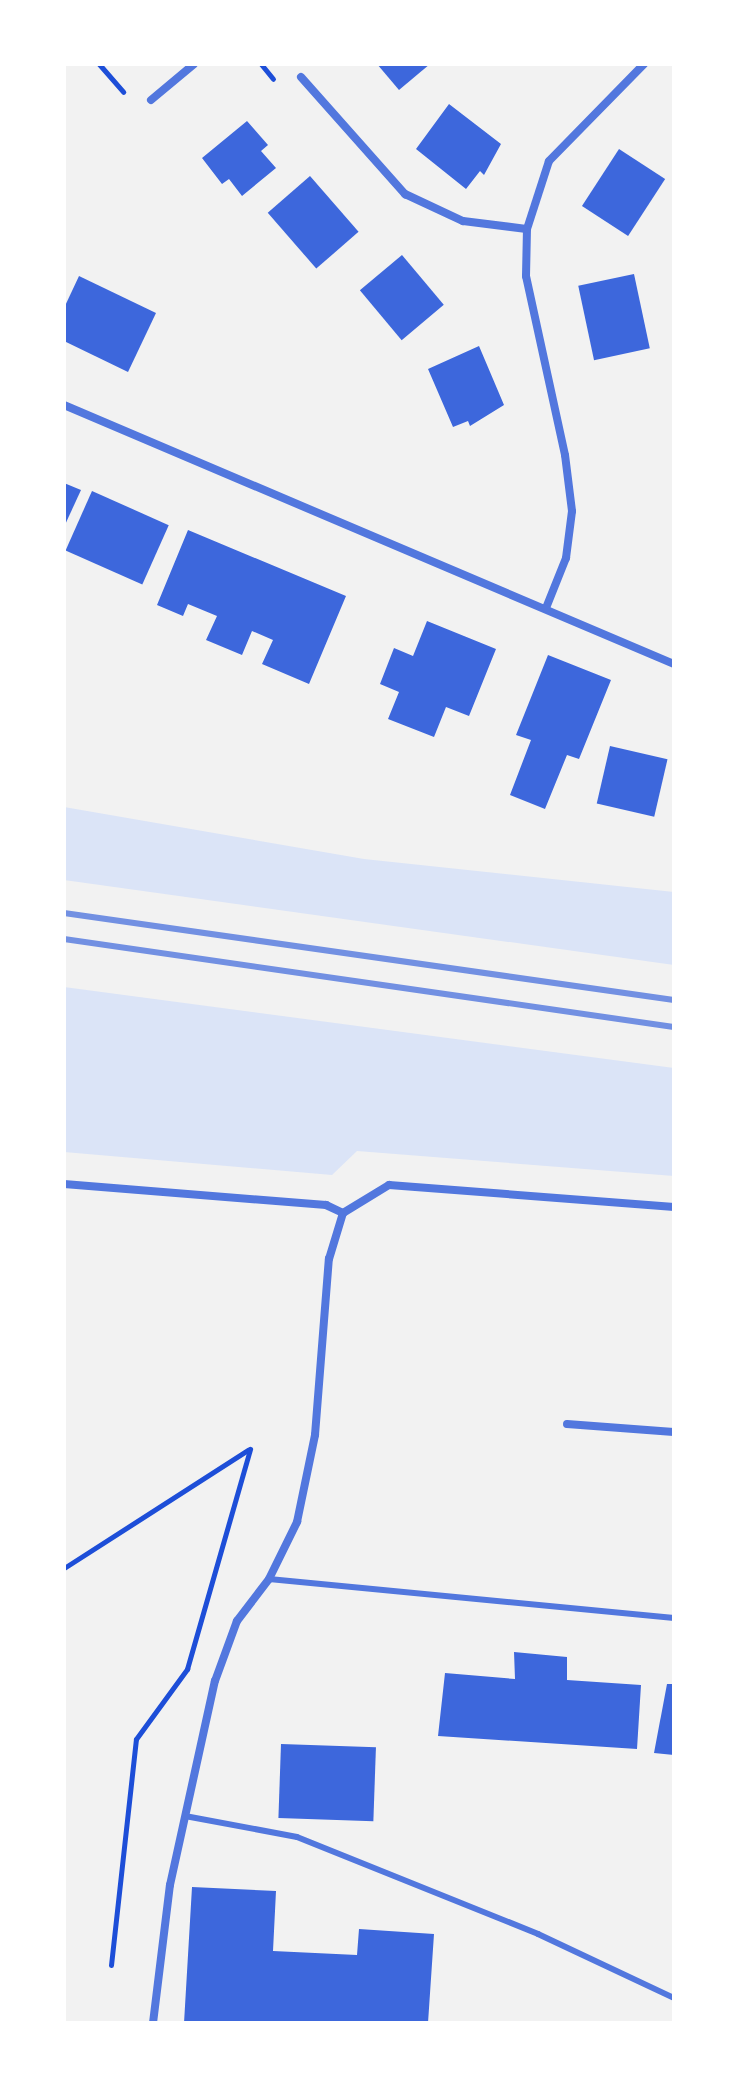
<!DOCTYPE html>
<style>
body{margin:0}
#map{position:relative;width:738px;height:2087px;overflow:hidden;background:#f2f2f2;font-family:Commissioner,sans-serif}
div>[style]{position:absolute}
.green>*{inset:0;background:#dbe4f7}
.building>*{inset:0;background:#3d67dc;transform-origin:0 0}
.path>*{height:5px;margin:-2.5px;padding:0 2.5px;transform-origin:2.5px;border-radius:2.5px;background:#1d4ed8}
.service>*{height:6px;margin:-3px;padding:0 3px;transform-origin:3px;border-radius:3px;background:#5277de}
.minor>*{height:8px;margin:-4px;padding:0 4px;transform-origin:4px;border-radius:4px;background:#5277de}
.rail>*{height:6px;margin:-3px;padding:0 3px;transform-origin:3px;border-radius:3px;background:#7290e2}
span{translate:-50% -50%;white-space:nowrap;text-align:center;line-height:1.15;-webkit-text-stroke:8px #fff;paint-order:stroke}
.frame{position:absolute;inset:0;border:66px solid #fff;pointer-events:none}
</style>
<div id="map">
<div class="green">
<i style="clip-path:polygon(64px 807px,364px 859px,674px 892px,674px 965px,64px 880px)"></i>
<i style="clip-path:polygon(64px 987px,674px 1068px,674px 1176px,357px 1151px,332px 1175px,64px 1152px)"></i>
</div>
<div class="building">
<i style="clip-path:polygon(377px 64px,430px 64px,399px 90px)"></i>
<i style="clip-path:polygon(449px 104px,501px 144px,484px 175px,480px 171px,466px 189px,416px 149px)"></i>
<i style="clip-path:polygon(247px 121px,268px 145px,261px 151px,276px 168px,242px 196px,229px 179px,222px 184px,202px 158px)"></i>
<i style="left:619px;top:149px;width:55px;height:68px;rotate:33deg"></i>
<i style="left:310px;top:176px;width:74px;height:56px;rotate:49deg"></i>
<i style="left:402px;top:255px;width:65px;height:55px;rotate:50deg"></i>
<i style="left:634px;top:274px;width:76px;height:57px;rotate:78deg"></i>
<i style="clip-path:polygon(79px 276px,156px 313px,128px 372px,64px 341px,64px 308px)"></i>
<i style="clip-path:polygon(479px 346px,504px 405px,470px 426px,468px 421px,453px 427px,428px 369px)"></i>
<i style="clip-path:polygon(64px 483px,81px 490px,64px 527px)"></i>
<i style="left:92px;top:491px;width:84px;height:65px;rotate:24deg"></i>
<i style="clip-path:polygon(188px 530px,346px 596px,309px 684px,262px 664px,273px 640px,252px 631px,242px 655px,206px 640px,217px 616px,188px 604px,183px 616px,157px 605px)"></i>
<i style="clip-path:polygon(427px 621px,496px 649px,469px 716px,446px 707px,434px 737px,388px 719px,399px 692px,380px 684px,394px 648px,413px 656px)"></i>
<i style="clip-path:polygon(548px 655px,611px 680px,579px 759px,567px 755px,545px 809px,510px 795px,531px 740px,516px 735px)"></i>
<i style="left:610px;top:746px;width:59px;height:59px;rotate:13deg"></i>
<i style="clip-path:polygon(514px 1652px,567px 1657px,567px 1680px,641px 1685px,637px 1749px,438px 1736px,445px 1673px,515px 1679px)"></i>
<i style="clip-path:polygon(667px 1684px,674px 1684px,674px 1755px,654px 1753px)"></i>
<i style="left:281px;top:1744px;width:95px;height:74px;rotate:2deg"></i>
<i style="clip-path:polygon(192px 1887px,276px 1891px,273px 1951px,357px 1955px,359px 1929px,434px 1934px,428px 2023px,184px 2023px)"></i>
</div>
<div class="path">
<i style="left:99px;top:64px;width:37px;rotate:49deg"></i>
<i style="left:261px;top:64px;width:19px;rotate:51deg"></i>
<i style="left:64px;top:1568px;width:219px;rotate:-32.7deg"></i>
<i style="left:111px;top:1965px;width:227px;rotate:-83.7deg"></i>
<i style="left:136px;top:1739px;width:87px;rotate:-53.9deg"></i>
<i style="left:187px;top:1669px;width:229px;rotate:-74deg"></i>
</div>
<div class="service">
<i style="left:269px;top:1579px;width:407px;rotate:5.5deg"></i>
<i style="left:185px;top:1816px;width:114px;rotate:10.6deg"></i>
<i style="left:297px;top:1837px;width:260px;rotate:21.9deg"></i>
<i style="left:538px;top:1934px;width:150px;rotate:25.2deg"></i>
</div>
<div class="minor">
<i style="left:301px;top:77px;width:157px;rotate:48.4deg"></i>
<i style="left:405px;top:194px;width:64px;rotate:25deg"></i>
<i style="left:463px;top:221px;width:64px;rotate:7.1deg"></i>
<i style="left:151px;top:100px;width:56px;rotate:-39.9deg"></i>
<i style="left:64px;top:405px;width:663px;rotate:23.01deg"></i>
<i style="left:546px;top:608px;width:54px;rotate:-68.2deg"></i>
<i style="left:566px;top:558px;width:47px;rotate:-82.7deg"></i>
<i style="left:572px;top:511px;width:56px;rotate:-97.1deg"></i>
<i style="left:565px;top:455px;width:183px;rotate:-102.3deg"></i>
<i style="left:526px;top:276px;width:47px;rotate:-88.8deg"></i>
<i style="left:527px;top:229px;width:71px;rotate:-72.1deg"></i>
<i style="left:549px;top:161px;width:136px;rotate:-45.6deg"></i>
<i style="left:64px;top:1184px;width:263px;rotate:4.6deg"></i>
<i style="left:326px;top:1205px;width:19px;rotate:25deg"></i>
<i style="left:567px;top:1424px;width:107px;rotate:4.3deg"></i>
<i style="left:153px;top:2023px;width:139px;rotate:-83deg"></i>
<i style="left:170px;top:1885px;width:209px;rotate:-77.6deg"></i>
<i style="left:215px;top:1681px;width:64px;rotate:-69.9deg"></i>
<i style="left:237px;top:1621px;width:53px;rotate:-52.7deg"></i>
<i style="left:269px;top:1579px;width:64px;rotate:-63.8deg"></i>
<i style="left:297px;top:1522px;width:89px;rotate:-78.3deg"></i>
<i style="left:315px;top:1435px;width:177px;rotate:-85.5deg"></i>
<i style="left:329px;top:1259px;width:48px;rotate:-73.1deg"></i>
<i style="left:343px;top:1213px;width:54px;rotate:-31.3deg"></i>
<i style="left:389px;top:1185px;width:286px;rotate:4.4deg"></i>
</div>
<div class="rail">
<i style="left:64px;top:913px;width:616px;rotate:8.12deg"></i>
<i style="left:64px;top:939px;width:616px;rotate:8.21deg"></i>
</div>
<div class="frame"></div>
</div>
